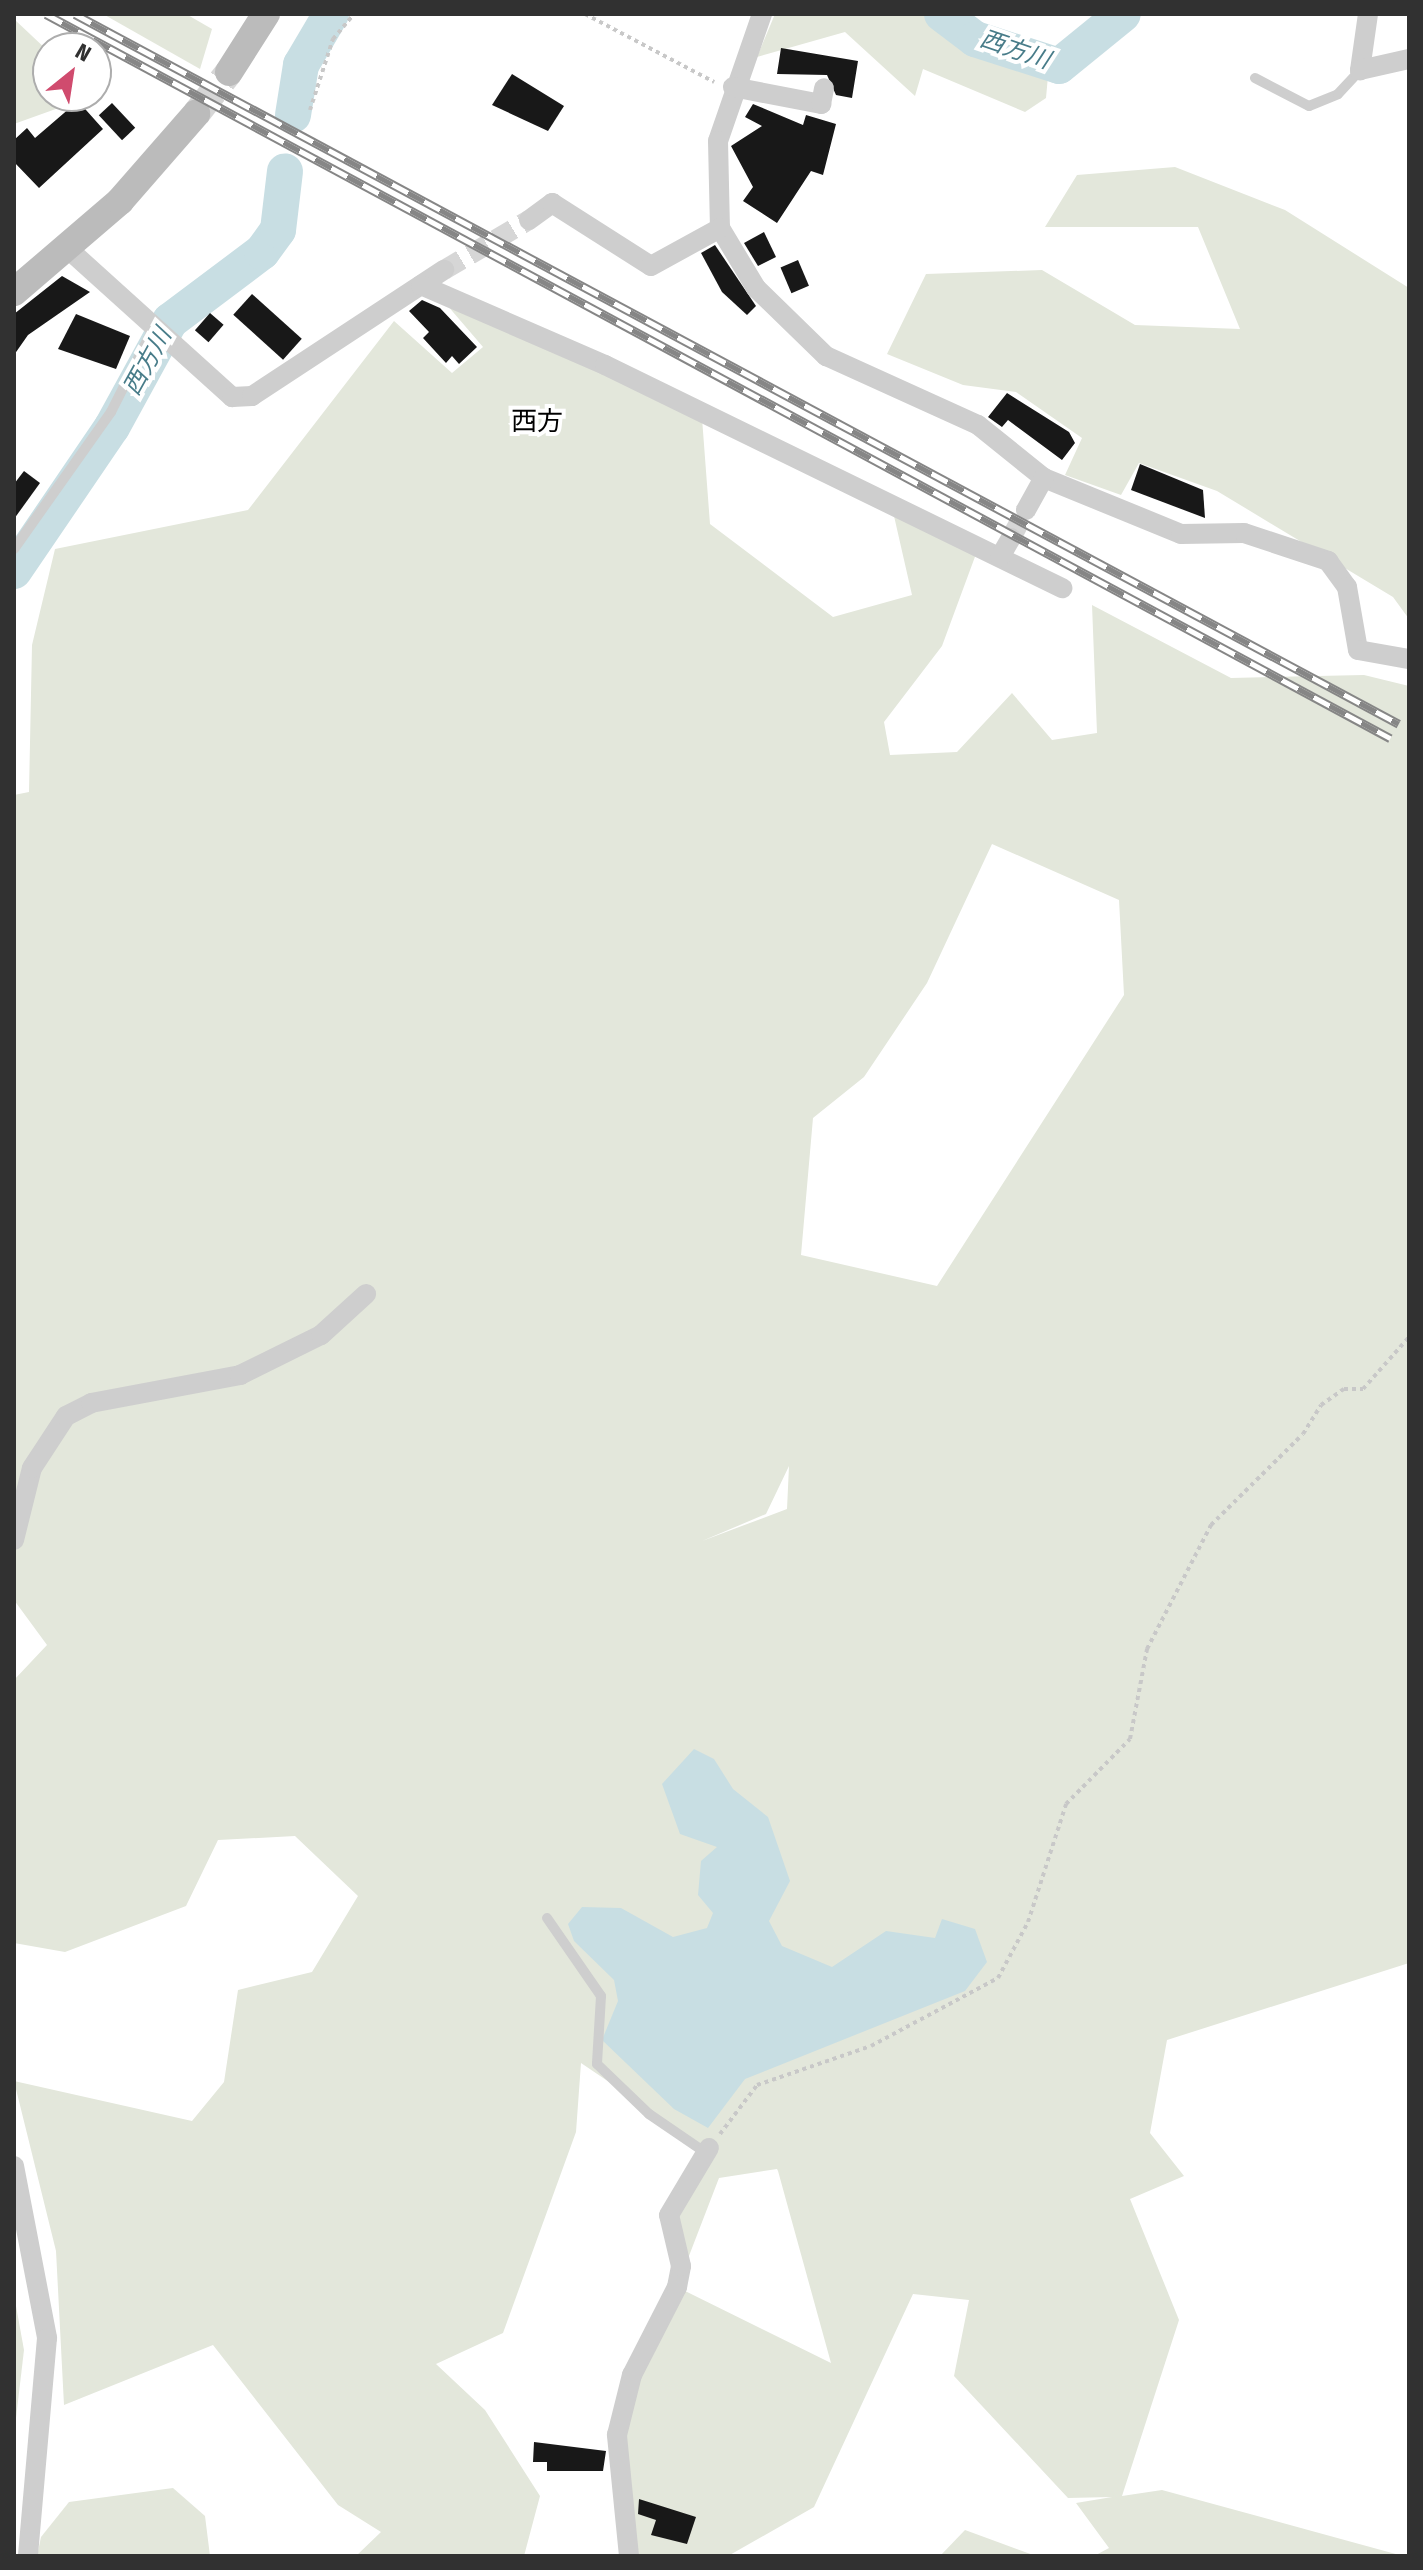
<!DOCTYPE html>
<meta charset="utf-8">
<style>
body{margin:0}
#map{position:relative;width:1423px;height:2570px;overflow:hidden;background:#fff;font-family:"Fira Sans Condensed","Noto Sans JP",sans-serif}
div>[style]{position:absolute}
.green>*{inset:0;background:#e3e7db}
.water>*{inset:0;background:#c8dee3}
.river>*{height:36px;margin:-18px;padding:0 18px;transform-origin:18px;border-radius:18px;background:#c8dee3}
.building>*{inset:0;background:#181818;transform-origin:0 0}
.minor-tunnel>*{height:20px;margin-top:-10px;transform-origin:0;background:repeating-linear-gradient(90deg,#d6d6d6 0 20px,transparent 0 30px)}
.secondary-tunnel>*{height:28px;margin-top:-14px;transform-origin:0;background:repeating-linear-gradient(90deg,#d6d6d6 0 28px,transparent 0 42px)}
.path>*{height:4px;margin-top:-2px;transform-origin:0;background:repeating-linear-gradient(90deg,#c8c8c8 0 4px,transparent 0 8px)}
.service>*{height:10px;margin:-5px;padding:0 5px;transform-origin:5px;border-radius:5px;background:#cecece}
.minor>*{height:20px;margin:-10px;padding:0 10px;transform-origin:10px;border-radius:10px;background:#cecece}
.secondary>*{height:28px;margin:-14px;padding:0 14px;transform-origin:14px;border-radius:14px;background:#bbb}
.rail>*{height:9px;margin-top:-4.5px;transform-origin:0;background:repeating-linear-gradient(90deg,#fff 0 18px,#868686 0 36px);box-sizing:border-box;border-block:2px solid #868686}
span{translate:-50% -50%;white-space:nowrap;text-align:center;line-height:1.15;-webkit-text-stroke:8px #fff;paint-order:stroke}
.water-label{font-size:24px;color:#487c89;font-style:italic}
.quarter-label{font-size:26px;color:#000}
.frame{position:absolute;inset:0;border:16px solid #313131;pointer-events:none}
.north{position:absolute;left:32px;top:32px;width:80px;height:80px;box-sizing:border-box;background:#fff;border:2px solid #adadad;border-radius:50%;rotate:30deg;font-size:22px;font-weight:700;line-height:32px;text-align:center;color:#313131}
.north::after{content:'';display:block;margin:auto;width:28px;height:36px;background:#d04b6e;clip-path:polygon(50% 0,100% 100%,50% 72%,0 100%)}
</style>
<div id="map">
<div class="green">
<i style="clip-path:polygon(103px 14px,186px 14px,212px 29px,200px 69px)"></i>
<i style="clip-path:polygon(775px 14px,932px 14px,973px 44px,1048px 76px,1046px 98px,1025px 112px,923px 69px,915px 96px,845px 32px,757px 57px)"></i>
<i style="clip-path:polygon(14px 19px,48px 51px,48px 96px,78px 101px,14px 124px)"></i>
<i style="clip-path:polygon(1175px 167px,1285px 210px,1409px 288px,1409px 619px,1393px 597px,1217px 491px,1139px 463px,1121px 495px,1065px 475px,1082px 438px,1016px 392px,963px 385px,887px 354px,926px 274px,1042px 270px,1135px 325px,1240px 329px,1198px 227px,1045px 227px,1077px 175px)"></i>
<i style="clip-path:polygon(evenodd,435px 291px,702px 418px,710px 524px,833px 617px,912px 595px,894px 516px,976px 554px,942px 646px,884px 722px,890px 755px,957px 752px,1012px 693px,1052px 740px,1097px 733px,1092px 605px,1231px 678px,1364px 675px,1409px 686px,1409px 1963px,1167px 2040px,1150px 2133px,1184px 2176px,1130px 2199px,1179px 2320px,1122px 2496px,1162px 2490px,1403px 2556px,1094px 2556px,1109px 2548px,1076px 2503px,1112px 2497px,1068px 2498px,954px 2376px,969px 2300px,913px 2294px,814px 2507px,728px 2556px,623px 2556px,617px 2435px,677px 2287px,669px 2221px,708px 2149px,581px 2063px,576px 2132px,503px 2333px,436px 2364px,485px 2410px,540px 2496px,524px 2556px,356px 2556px,381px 2532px,338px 2505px,213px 2345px,64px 2405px,56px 2251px,14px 2081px,192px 2121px,224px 2082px,238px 1990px,312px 1972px,358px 1896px,295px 1836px,218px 1840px,186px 1906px,65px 1952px,14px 1943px,14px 1680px,47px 1645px,14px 1600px,14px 795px,29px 792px,32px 645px,55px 549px,248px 510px,394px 321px,452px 373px,483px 347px,435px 291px,992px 844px,1119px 900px,1124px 995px,937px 1286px,801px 1255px,813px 1118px,864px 1077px,927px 983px,992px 844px,435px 291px,789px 1466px,787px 1509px,702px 1541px,766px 1514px,789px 1466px,435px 291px,777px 2169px,778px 2171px,831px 2363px,677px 2287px,719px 2178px,777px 2169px)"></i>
<i style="clip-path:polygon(14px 2295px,24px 2350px,14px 2435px)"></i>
<i style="clip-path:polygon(173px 2488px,205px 2516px,210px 2556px,37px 2556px,41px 2537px,69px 2502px)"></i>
<i style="clip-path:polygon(965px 2530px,1036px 2556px,940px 2556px)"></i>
</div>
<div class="water">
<i style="clip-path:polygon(694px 1749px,714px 1759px,733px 1789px,768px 1817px,790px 1881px,769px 1921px,782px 1946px,832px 1967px,886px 1931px,935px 1938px,942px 1919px,975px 1929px,987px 1962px,965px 1991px,745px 2079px,708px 2128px,674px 2109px,602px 2040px,618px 2001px,614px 1980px,574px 1941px,568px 1924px,582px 1907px,621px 1908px,673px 1937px,707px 1928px,713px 1913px,698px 1895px,701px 1861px,717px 1847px,680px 1834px,662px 1784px)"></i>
</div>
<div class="river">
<i style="left:942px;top:14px;width:41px;rotate:37.1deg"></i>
<i style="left:975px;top:39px;width:88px;rotate:17.8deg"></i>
<i style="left:1059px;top:66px;width:82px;rotate:-39.1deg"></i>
<i style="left:293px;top:115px;width:51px;rotate:-80.9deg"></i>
<i style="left:301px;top:65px;width:59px;rotate:-59.5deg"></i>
<i style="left:14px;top:571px;width:174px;rotate:-55.8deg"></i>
<i style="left:112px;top:427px;width:121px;rotate:-61.3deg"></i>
<i style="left:170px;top:321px;width:115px;rotate:-36.9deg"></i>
<i style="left:262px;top:252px;width:27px;rotate:-54deg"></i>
<i style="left:278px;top:230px;width:59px;rotate:-83.2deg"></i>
</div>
<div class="building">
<i style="clip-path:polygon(781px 48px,858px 61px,852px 98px,836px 95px,827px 75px,777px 74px)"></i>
<i style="clip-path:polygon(512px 74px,564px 106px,548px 131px,492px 105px)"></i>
<i style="clip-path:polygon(78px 101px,103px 129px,39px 188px,14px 162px,14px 140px,27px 128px,35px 138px)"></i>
<i style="left:112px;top:103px;width:34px;height:18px;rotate:47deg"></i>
<i style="clip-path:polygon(753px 104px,803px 125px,806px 115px,836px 124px,823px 175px,811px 171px,777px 223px,743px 201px,753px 187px,731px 146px,762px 126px,745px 117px)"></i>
<i style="clip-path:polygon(764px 232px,776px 257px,758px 266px,744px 243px)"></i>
<i style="clip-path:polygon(715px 245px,756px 306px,747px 315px,722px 292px,701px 253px)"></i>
<i style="left:798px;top:260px;width:28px;height:19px;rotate:67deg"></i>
<i style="clip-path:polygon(62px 276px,90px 292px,28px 335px,14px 355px,14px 314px)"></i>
<i style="left:252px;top:294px;width:67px;height:28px;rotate:42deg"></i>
<i style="clip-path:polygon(422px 300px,440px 308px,477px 347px,459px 364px,452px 356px,446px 363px,423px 338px,429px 332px,409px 311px)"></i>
<i style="left:210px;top:313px;width:18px;height:23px;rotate:41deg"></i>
<i style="clip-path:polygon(76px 314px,130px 336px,116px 369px,58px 349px)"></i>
<i style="clip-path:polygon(1007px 393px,1069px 432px,1075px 443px,1062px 460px,1008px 420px,1002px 427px,988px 417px)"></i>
<i style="clip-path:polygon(1140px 464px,1203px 490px,1205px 518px,1131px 490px)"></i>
<i style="clip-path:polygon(24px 471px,40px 483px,14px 519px,14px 484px)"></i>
<i style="clip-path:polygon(534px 2442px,606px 2451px,603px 2471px,547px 2471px,547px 2462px,533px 2462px)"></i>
<i style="clip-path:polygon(639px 2499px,696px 2517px,687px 2544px,651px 2535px,656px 2520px,638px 2514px)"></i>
</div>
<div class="minor-tunnel">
<i style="left:444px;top:270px;width:99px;rotate:-30.5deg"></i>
<i style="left:1011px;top:538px;width:32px;rotate:-62deg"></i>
</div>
<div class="secondary-tunnel">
<i style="left:196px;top:114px;width:53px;rotate:-51.8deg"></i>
</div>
<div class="path">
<i style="left:585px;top:14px;width:146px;rotate:27.8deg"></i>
<i style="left:310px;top:110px;width:75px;rotate:-72.1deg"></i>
<i style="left:333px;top:39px;width:33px;rotate:-50deg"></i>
<i style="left:720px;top:2134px;width:61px;rotate:-52.9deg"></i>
<i style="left:757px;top:2085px;width:120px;rotate:-18.9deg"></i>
<i style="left:871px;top:2046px;width:144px;rotate:-28.2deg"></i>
<i style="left:998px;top:1978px;width:64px;rotate:-61.8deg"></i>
<i style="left:1028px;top:1922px;width:124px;rotate:-72.1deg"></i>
<i style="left:1066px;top:1804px;width:91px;rotate:-45.4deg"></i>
<i style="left:1130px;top:1739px;width:92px;rotate:-79.3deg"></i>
<i style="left:1147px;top:1649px;width:140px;rotate:-62.7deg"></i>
<i style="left:1211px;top:1525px;width:129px;rotate:-44.7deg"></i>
<i style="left:1303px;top:1434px;width:34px;rotate:-58deg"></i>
<i style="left:1321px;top:1405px;width:28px;rotate:-35deg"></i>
<i style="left:1344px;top:1389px;width:19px"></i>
<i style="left:1363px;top:1389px;width:69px;rotate:-48.5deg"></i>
</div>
<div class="service">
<i style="left:1255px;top:78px;width:61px;rotate:27.4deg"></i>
<i style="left:1309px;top:106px;width:31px;rotate:-22deg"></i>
<i style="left:1338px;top:94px;width:33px;rotate:-47deg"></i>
<i style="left:14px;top:549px;width:168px;rotate:-54.7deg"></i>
<i style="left:111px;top:412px;width:95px;rotate:-63.2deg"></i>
<i style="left:547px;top:1918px;width:95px;rotate:55.3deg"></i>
<i style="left:601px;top:1996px;width:68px;rotate:93.4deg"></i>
<i style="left:597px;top:2064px;width:72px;rotate:43.9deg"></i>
<i style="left:649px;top:2114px;width:69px;rotate:34.4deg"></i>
</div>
<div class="minor">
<i style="left:762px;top:14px;width:134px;rotate:109.1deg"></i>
<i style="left:718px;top:141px;width:87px;rotate:88.7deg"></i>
<i style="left:720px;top:228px;width:70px;rotate:59deg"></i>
<i style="left:756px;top:288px;width:98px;rotate:44.2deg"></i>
<i style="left:826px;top:356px;width:167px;rotate:24.4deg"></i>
<i style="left:978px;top:425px;width:85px;rotate:38.8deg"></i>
<i style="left:1044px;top:478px;width:148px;rotate:22.2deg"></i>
<i style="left:1181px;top:534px;width:63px;rotate:-0.9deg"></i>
<i style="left:1244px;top:533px;width:89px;rotate:18.4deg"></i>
<i style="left:1328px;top:561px;width:32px;rotate:54deg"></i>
<i style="left:1347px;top:587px;width:64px;rotate:80.1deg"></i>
<i style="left:1358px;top:650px;width:52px;rotate:10deg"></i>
<i style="left:1368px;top:14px;width:57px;rotate:98.1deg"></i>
<i style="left:1360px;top:70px;width:50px;rotate:-12.7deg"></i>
<i style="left:733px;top:87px;width:90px;rotate:10.9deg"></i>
<i style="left:821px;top:104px;width:16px;rotate:-79deg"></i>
<i style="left:529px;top:220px;width:29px;rotate:-36deg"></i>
<i style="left:552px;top:203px;width:117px;rotate:32.5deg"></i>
<i style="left:651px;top:266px;width:79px;rotate:-28.8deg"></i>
<i style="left:66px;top:247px;width:224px;rotate:42.1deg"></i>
<i style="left:232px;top:397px;width:20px;rotate:-3deg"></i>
<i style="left:252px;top:396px;width:230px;rotate:-33.3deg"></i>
<i style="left:421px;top:285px;width:201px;rotate:23.5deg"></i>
<i style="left:605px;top:365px;width:509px;rotate:26.01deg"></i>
<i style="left:1026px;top:510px;width:37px;rotate:-61deg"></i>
<i style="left:1000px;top:557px;width:22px;rotate:-60deg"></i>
<i style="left:14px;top:1540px;width:74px;rotate:-76deg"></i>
<i style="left:32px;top:1468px;width:62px;rotate:-56.8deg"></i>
<i style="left:66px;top:1416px;width:28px;rotate:-27deg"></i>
<i style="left:91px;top:1403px;width:152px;rotate:-10.6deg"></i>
<i style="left:240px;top:1375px;width:90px;rotate:-26.3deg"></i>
<i style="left:321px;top:1335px;width:61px;rotate:-42.3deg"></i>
<i style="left:14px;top:2166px;width:175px;rotate:79.1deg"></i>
<i style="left:47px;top:2338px;width:219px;rotate:95deg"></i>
<i style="left:629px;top:2556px;width:122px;rotate:-95.7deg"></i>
<i style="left:617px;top:2435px;width:62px;rotate:-76deg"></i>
<i style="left:632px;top:2375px;width:99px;rotate:-62.9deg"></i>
<i style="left:677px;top:2287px;width:21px;rotate:-79deg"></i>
<i style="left:681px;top:2266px;width:52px;rotate:-103.2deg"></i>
<i style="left:669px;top:2215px;width:78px;rotate:-59.2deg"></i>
</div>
<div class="secondary">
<i style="left:229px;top:72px;width:69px;rotate:-57.5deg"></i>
<i style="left:14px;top:292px;width:140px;rotate:-40.6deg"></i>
<i style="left:120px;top:201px;width:116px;rotate:-48.9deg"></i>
</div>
<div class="rail">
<i style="left:46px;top:14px;width:1527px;rotate:28.31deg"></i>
<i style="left:75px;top:14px;width:1502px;rotate:28.2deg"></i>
</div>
<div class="water-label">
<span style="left:1015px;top:50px;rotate:19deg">西方川</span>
<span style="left:148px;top:362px;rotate:-61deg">西方川</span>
</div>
<div class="quarter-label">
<span style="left:537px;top:422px">西方</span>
</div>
<div class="frame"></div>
<div class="north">N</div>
</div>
